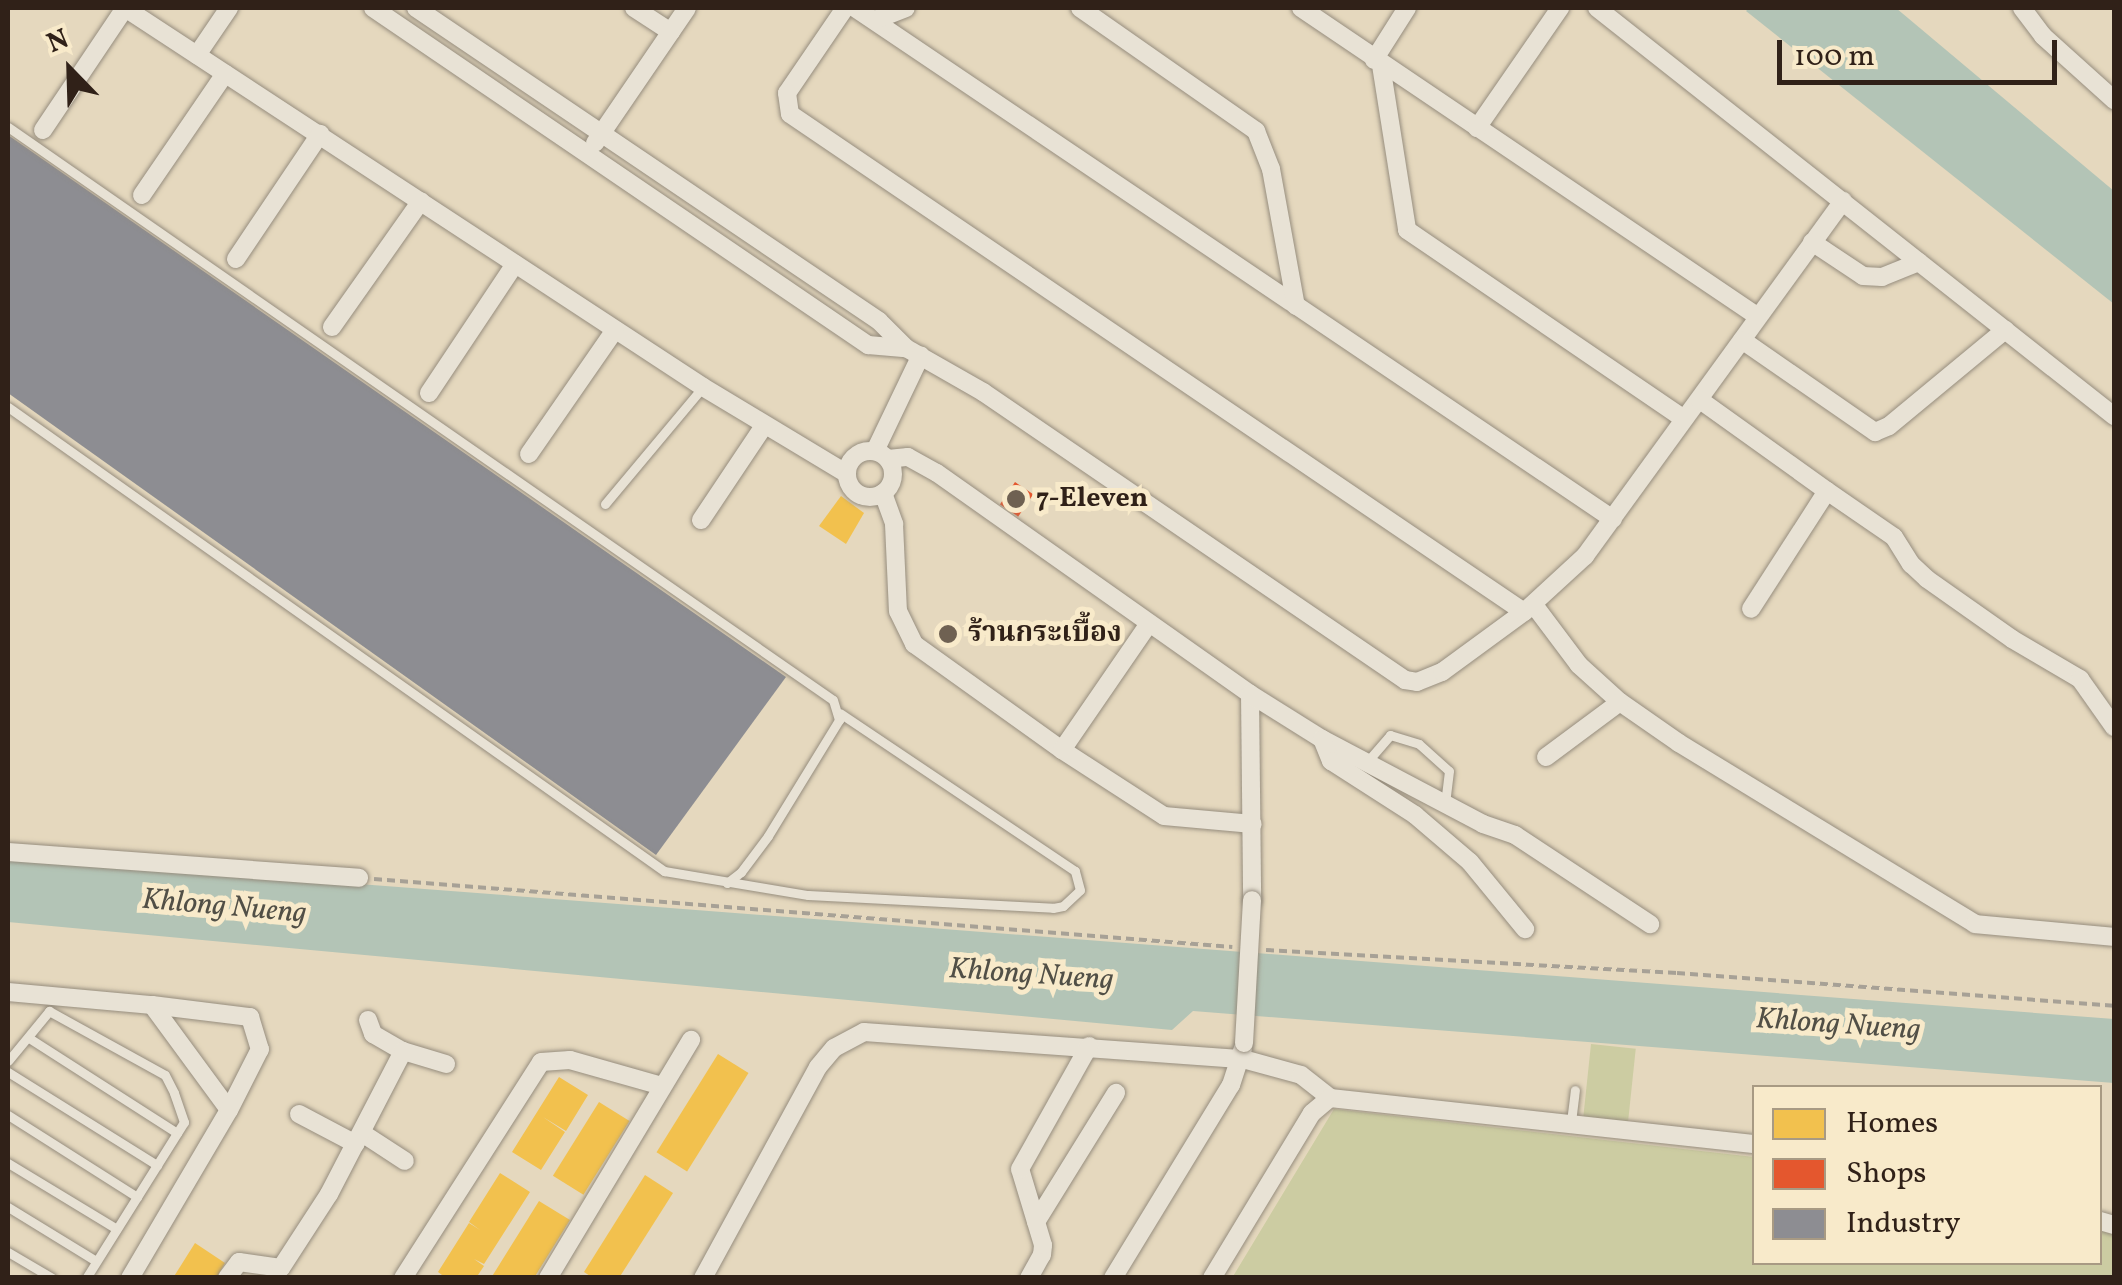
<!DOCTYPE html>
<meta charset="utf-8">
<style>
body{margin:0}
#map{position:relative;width:2122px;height:1285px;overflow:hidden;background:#e5d8be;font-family:Vollkorn,"Noto Serif Thai",serif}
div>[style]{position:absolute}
.green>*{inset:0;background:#cccca2;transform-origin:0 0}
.water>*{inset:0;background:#b3c4b6}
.homes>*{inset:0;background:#f2c14e;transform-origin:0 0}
.shops>*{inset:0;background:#e4572e;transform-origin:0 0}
.industry>*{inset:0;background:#8d8d92}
.path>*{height:4px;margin-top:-2px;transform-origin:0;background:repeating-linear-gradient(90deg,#a7a196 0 8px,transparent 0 13px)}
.roads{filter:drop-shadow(0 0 2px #968d7e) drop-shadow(0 0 2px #968d7e)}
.service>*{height:9px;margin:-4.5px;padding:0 4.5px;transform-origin:4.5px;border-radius:4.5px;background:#e8e2d5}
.minor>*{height:18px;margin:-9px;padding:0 9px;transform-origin:9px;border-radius:9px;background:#e8e2d5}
.minor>.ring{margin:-9px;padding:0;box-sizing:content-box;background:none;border:18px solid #e8e2d5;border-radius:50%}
.bridges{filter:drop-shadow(0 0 2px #968d7e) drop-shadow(0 0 2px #968d7e)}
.minor-bridge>*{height:18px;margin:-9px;padding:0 9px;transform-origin:9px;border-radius:9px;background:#e8e2d5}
.dots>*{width:28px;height:28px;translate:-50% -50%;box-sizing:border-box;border:5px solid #f8eaca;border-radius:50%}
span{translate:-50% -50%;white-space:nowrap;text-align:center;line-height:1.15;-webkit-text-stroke:10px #f8eaca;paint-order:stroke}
.poi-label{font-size:28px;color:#302118;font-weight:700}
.left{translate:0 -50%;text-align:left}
.water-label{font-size:30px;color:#514f46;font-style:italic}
.frame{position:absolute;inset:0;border:10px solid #302118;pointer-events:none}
.legend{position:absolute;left:1752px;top:1085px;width:350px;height:180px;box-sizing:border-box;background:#f8eaca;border:2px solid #a89a83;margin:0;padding:12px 18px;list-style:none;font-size:30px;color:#302118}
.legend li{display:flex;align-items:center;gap:20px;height:50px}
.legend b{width:50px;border:2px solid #a89a83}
.north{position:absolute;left:20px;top:20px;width:100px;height:100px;-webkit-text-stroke:8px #f8eaca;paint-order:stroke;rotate:337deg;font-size:28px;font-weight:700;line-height:40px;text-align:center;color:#302118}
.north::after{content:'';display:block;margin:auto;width:35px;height:45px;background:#302118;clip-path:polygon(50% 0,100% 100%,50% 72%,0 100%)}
.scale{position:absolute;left:1777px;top:40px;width:280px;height:45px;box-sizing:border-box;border:5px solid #302118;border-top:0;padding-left:12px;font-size:30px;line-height:35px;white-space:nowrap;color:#302118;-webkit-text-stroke:8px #f8eaca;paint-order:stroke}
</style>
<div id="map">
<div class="green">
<i style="left:1591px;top:1044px;width:45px;height:74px;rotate:6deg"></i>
<i style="clip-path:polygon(1334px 1109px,1754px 1157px,1754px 1262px,2100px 1262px,2100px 1227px,2114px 1231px,2114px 1277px,1232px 1278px)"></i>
</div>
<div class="water">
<i style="clip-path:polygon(1749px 8px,1896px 8px,2114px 191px,2114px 304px,1746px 11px)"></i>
<i style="clip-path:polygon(8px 857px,2114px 1019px,2114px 1083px,1193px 1011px,1172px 1030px,8px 922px)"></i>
</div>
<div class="homes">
<i style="clip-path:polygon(841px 496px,864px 513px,846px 544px,819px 526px)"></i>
<i style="left:718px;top:1054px;width:36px;height:116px;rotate:32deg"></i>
<i style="clip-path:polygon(559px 1077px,588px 1095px,566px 1131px,543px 1117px,565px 1132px,541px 1170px,512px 1152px)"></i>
<i style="left:599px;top:1102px;width:36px;height:87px;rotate:32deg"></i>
<i style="clip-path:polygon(500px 1173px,530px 1192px,484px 1264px,474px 1259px,484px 1266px,476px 1278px,446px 1278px,438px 1272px,469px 1223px,480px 1230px,469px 1222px)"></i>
<i style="clip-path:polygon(645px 1175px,673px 1193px,619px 1278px,593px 1278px,584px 1272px)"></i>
<i style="clip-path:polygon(539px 1201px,570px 1220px,534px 1278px,491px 1278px)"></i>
<i style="clip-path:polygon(195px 1243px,225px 1263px,218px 1275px,173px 1278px)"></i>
</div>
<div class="shops">
<i style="left:1015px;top:482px;width:22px;height:27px;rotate:34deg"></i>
</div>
<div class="industry">
<i style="clip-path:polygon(8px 135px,786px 677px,656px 855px,8px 393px)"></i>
</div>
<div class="path">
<i style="left:374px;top:879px;width:861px;rotate:4.53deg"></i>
<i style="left:1266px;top:950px;width:412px;rotate:3.2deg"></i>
<i style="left:1677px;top:973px;width:438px;rotate:4.3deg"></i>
</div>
<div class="roads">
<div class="service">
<i style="left:8px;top:127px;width:1004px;rotate:34.78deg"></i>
<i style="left:833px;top:700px;width:21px;rotate:73deg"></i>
<i style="left:839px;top:720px;width:136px;rotate:121.5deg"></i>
<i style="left:768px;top:836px;width:45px;rotate:126.9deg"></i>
<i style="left:741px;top:872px;width:18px;rotate:142deg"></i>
<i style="left:8px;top:407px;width:804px;rotate:35.27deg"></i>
<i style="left:664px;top:871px;width:146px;rotate:9.5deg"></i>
<i style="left:808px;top:895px;width:245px;rotate:3deg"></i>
<i style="left:1053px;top:908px;width:10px;rotate:-11deg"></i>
<i style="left:1063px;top:906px;width:23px;rotate:-43deg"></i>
<i style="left:1080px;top:890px;width:20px;rotate:-105deg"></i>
<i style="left:1075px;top:871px;width:283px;rotate:-146.1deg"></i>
<i style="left:605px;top:504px;width:153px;rotate:-50.1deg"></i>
<i style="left:1366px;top:763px;width:37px;rotate:-49deg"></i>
<i style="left:1390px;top:735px;width:30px;rotate:17deg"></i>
<i style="left:1419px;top:744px;width:40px;rotate:42deg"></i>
<i style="left:1449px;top:771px;width:31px;rotate:97deg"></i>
<i style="left:29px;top:1038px;width:176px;rotate:32.7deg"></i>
<i style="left:8px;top:1061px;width:65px;rotate:-50.6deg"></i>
<i style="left:49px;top:1011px;width:132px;rotate:28.9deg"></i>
<i style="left:165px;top:1075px;width:20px;rotate:63deg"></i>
<i style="left:174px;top:1093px;width:31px;rotate:71deg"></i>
<i style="left:184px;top:1122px;width:184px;rotate:122.1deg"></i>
<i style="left:8px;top:1072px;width:176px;rotate:32deg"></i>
<i style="left:8px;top:1115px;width:153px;rotate:32.4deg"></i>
<i style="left:1571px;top:1122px;width:32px;rotate:-83deg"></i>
<i style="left:8px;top:1163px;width:127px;rotate:31.2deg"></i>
<i style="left:8px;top:1207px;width:103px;rotate:31.5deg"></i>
<i style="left:8px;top:1252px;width:51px;rotate:30.6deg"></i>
</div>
<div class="minor">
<i style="left:125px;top:8px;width:691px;rotate:33.25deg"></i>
<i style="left:703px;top:387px;width:168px;rotate:31.1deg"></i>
<i style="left:373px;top:8px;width:599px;rotate:34.25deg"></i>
<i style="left:868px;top:345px;width:38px;rotate:5deg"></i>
<i style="left:906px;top:348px;width:89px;rotate:29.7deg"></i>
<i style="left:983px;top:392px;width:511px;rotate:34.31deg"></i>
<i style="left:1405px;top:680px;width:12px;rotate:9deg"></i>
<i style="left:1417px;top:682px;width:27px;rotate:-22deg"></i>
<i style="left:1442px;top:672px;width:102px;rotate:-36.2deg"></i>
<i style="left:1524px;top:612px;width:83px;rotate:-42.6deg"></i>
<i style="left:1585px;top:556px;width:439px;rotate:-54deg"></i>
<i style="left:416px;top:8px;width:559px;rotate:34.06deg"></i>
<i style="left:879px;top:321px;width:38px;rotate:45deg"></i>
<i style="left:634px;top:8px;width:44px;rotate:33deg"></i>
<i style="left:845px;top:8px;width:103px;rotate:124.3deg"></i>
<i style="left:787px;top:93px;width:21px;rotate:82deg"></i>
<i style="left:790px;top:114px;width:887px;rotate:34.16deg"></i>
<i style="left:855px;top:8px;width:914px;rotate:33.99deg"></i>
<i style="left:1080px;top:8px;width:215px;rotate:34.9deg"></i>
<i style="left:1256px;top:131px;width:41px;rotate:68.5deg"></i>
<i style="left:1271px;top:169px;width:139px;rotate:79.7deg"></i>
<i style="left:1301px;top:8px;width:550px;rotate:34.04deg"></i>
<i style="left:1597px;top:8px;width:659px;rotate:38.28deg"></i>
<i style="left:2022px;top:8px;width:35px;rotate:53deg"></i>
<i style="left:2043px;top:36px;width:96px;rotate:42deg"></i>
<i style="left:875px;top:20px;width:33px;rotate:-21deg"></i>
<i style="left:197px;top:55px;width:57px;rotate:-55.8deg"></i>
<i style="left:1374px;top:60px;width:62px;rotate:-57.6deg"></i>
<i style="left:1381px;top:65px;width:167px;rotate:81deg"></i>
<i style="left:1407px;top:230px;width:335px;rotate:34.3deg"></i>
<i style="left:1477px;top:128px;width:146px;rotate:-55.3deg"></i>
<i style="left:43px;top:130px;width:147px;rotate:-56.1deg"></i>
<i style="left:595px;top:143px;width:163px;rotate:-55.7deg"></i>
<i style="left:142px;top:195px;width:147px;rotate:-55.6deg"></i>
<i style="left:1812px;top:242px;width:61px;rotate:33.7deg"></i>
<i style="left:1863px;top:276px;width:19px;rotate:3deg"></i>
<i style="left:1882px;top:277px;width:40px;rotate:-22deg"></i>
<i style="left:236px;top:259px;width:151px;rotate:-56.1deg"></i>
<i style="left:332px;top:327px;width:154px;rotate:-54.8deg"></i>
<i style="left:1742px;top:340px;width:162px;rotate:34.7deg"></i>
<i style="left:1875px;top:432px;width:15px;rotate:-23deg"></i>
<i style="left:1889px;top:426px;width:151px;rotate:-39.6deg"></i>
<i style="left:429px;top:393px;width:155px;rotate:-56.3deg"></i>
<i style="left:1700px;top:400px;width:156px;rotate:35.6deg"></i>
<i style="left:1827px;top:491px;width:140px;rotate:122.8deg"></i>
<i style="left:875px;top:451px;width:106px;rotate:-64.4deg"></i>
<i class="ring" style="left:847px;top:451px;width:28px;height:28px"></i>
<i style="left:529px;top:454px;width:151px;rotate:-55.3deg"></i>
<i style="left:888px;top:459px;width:20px;rotate:-6deg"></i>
<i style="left:908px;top:457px;width:33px;rotate:29deg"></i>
<i style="left:937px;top:473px;width:383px;rotate:35.2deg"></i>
<i style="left:1250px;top:694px;width:206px;rotate:89.4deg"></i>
<i style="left:1827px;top:491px;width:81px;rotate:34.5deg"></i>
<i style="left:1894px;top:537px;width:32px;rotate:58deg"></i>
<i style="left:1911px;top:564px;width:22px;rotate:43deg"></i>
<i style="left:1927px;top:579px;width:104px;rotate:35.2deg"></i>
<i style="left:2012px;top:639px;width:79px;rotate:30.5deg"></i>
<i style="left:2080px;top:679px;width:59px;rotate:54.7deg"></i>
<i style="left:883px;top:493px;width:33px;rotate:70deg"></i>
<i style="left:894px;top:524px;width:87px;rotate:87.4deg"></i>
<i style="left:898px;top:611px;width:37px;rotate:64deg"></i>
<i style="left:914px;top:644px;width:182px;rotate:35.6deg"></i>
<i style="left:1062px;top:750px;width:121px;rotate:32.9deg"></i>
<i style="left:1164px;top:816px;width:89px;rotate:5.1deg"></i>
<i style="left:701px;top:520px;width:113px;rotate:-56.2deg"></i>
<i style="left:1534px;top:605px;width:75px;rotate:53.1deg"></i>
<i style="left:1579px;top:665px;width:55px;rotate:42.1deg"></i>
<i style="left:1620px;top:702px;width:72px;rotate:34.8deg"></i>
<i style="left:1679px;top:743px;width:347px;rotate:31.4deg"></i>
<i style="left:1975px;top:924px;width:140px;rotate:5.3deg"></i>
<i style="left:1250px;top:694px;width:85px;rotate:32deg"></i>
<i style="left:1322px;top:739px;width:182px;rotate:27.8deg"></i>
<i style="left:1483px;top:824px;width:34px;rotate:19deg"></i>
<i style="left:1515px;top:835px;width:162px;rotate:33.4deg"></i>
<i style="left:1322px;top:739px;width:24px;rotate:68deg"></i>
<i style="left:1331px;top:761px;width:100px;rotate:32.7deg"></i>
<i style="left:1415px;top:815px;width:72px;rotate:40.5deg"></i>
<i style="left:1470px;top:862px;width:87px;rotate:50.6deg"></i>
<i style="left:1062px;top:750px;width:152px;rotate:-55.5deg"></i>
<i style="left:1546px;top:757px;width:92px;rotate:-36.6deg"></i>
<i style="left:8px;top:852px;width:352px;rotate:4.2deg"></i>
<i style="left:8px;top:992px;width:145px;rotate:5.2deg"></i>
<i style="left:152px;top:1005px;width:130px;rotate:53.7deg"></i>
<i style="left:229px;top:1110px;width:195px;rotate:120.5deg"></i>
<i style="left:152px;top:1005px;width:99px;rotate:7deg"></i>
<i style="left:250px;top:1017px;width:34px;rotate:73deg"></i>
<i style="left:260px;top:1049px;width:68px;rotate:116.9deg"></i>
<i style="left:368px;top:1020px;width:15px;rotate:70deg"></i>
<i style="left:373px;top:1034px;width:34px;rotate:30deg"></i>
<i style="left:299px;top:1114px;width:64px;rotate:27.8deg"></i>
<i style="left:362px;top:1133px;width:51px;rotate:33.1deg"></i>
<i style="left:2100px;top:1221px;width:15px;rotate:16deg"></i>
<i style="left:1036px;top:1222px;width:152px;rotate:-58.2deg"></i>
<i style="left:227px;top:1278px;width:20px;rotate:-53deg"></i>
<i style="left:239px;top:1262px;width:42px;rotate:8.1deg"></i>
<i style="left:281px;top:1268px;width:88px;rotate:-57deg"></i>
<i style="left:329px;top:1194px;width:161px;rotate:-62.6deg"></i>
<i style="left:403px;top:1051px;width:45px;rotate:16.8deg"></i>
<i style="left:403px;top:1278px;width:256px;rotate:-57.4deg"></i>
<i style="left:541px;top:1062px;width:29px;rotate:-4deg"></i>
<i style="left:570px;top:1060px;width:96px;rotate:15.8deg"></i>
<i style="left:548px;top:1278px;width:278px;rotate:-59deg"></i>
<i style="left:703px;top:1278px;width:240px;rotate:-61.4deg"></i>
<i style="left:818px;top:1067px;width:25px;rotate:-50deg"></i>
<i style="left:834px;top:1048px;width:34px;rotate:-28deg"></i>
<i style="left:864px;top:1032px;width:380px;rotate:4.1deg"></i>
<i style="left:1243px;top:1059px;width:60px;rotate:15.4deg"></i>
<i style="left:1301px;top:1075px;width:37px;rotate:38deg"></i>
<i style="left:1330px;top:1098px;width:426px;rotate:6.2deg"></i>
<i style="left:1029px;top:1278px;width:26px;rotate:-61deg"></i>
<i style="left:1042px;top:1255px;width:10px;rotate:-84deg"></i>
<i style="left:1043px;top:1245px;width:79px;rotate:-106.8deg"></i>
<i style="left:1020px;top:1169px;width:141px;rotate:-60.7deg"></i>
<i style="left:1113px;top:1278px;width:226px;rotate:-58.6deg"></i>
<i style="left:1231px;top:1085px;width:39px;rotate:-72deg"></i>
<i style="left:1212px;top:1278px;width:193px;rotate:-58.8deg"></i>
<i style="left:1312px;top:1113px;width:23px;rotate:-40deg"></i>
</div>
</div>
<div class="bridges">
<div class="minor-bridge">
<i style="left:1244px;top:1043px;width:143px;rotate:-86.8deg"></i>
</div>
</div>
<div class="dots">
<i style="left:1016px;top:499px;background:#6f6152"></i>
<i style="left:948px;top:634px;background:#6f6152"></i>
</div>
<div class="poi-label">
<span class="left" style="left:1036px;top:499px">7-Eleven</span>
<span class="left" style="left:968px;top:634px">ร้านกระเบื้อง</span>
</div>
<div class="water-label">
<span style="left:224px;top:907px;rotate:5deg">Khlong Nueng</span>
<span style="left:1031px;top:975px;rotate:4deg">Khlong Nueng</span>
<span style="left:1838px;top:1025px;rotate:4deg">Khlong Nueng</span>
</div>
<div class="frame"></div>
<ul class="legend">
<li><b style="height:28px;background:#f2c14e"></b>Homes</li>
<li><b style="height:28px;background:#e4572e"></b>Shops</li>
<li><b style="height:28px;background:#8d8d92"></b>Industry</li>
</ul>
<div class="north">N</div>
<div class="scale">100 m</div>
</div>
